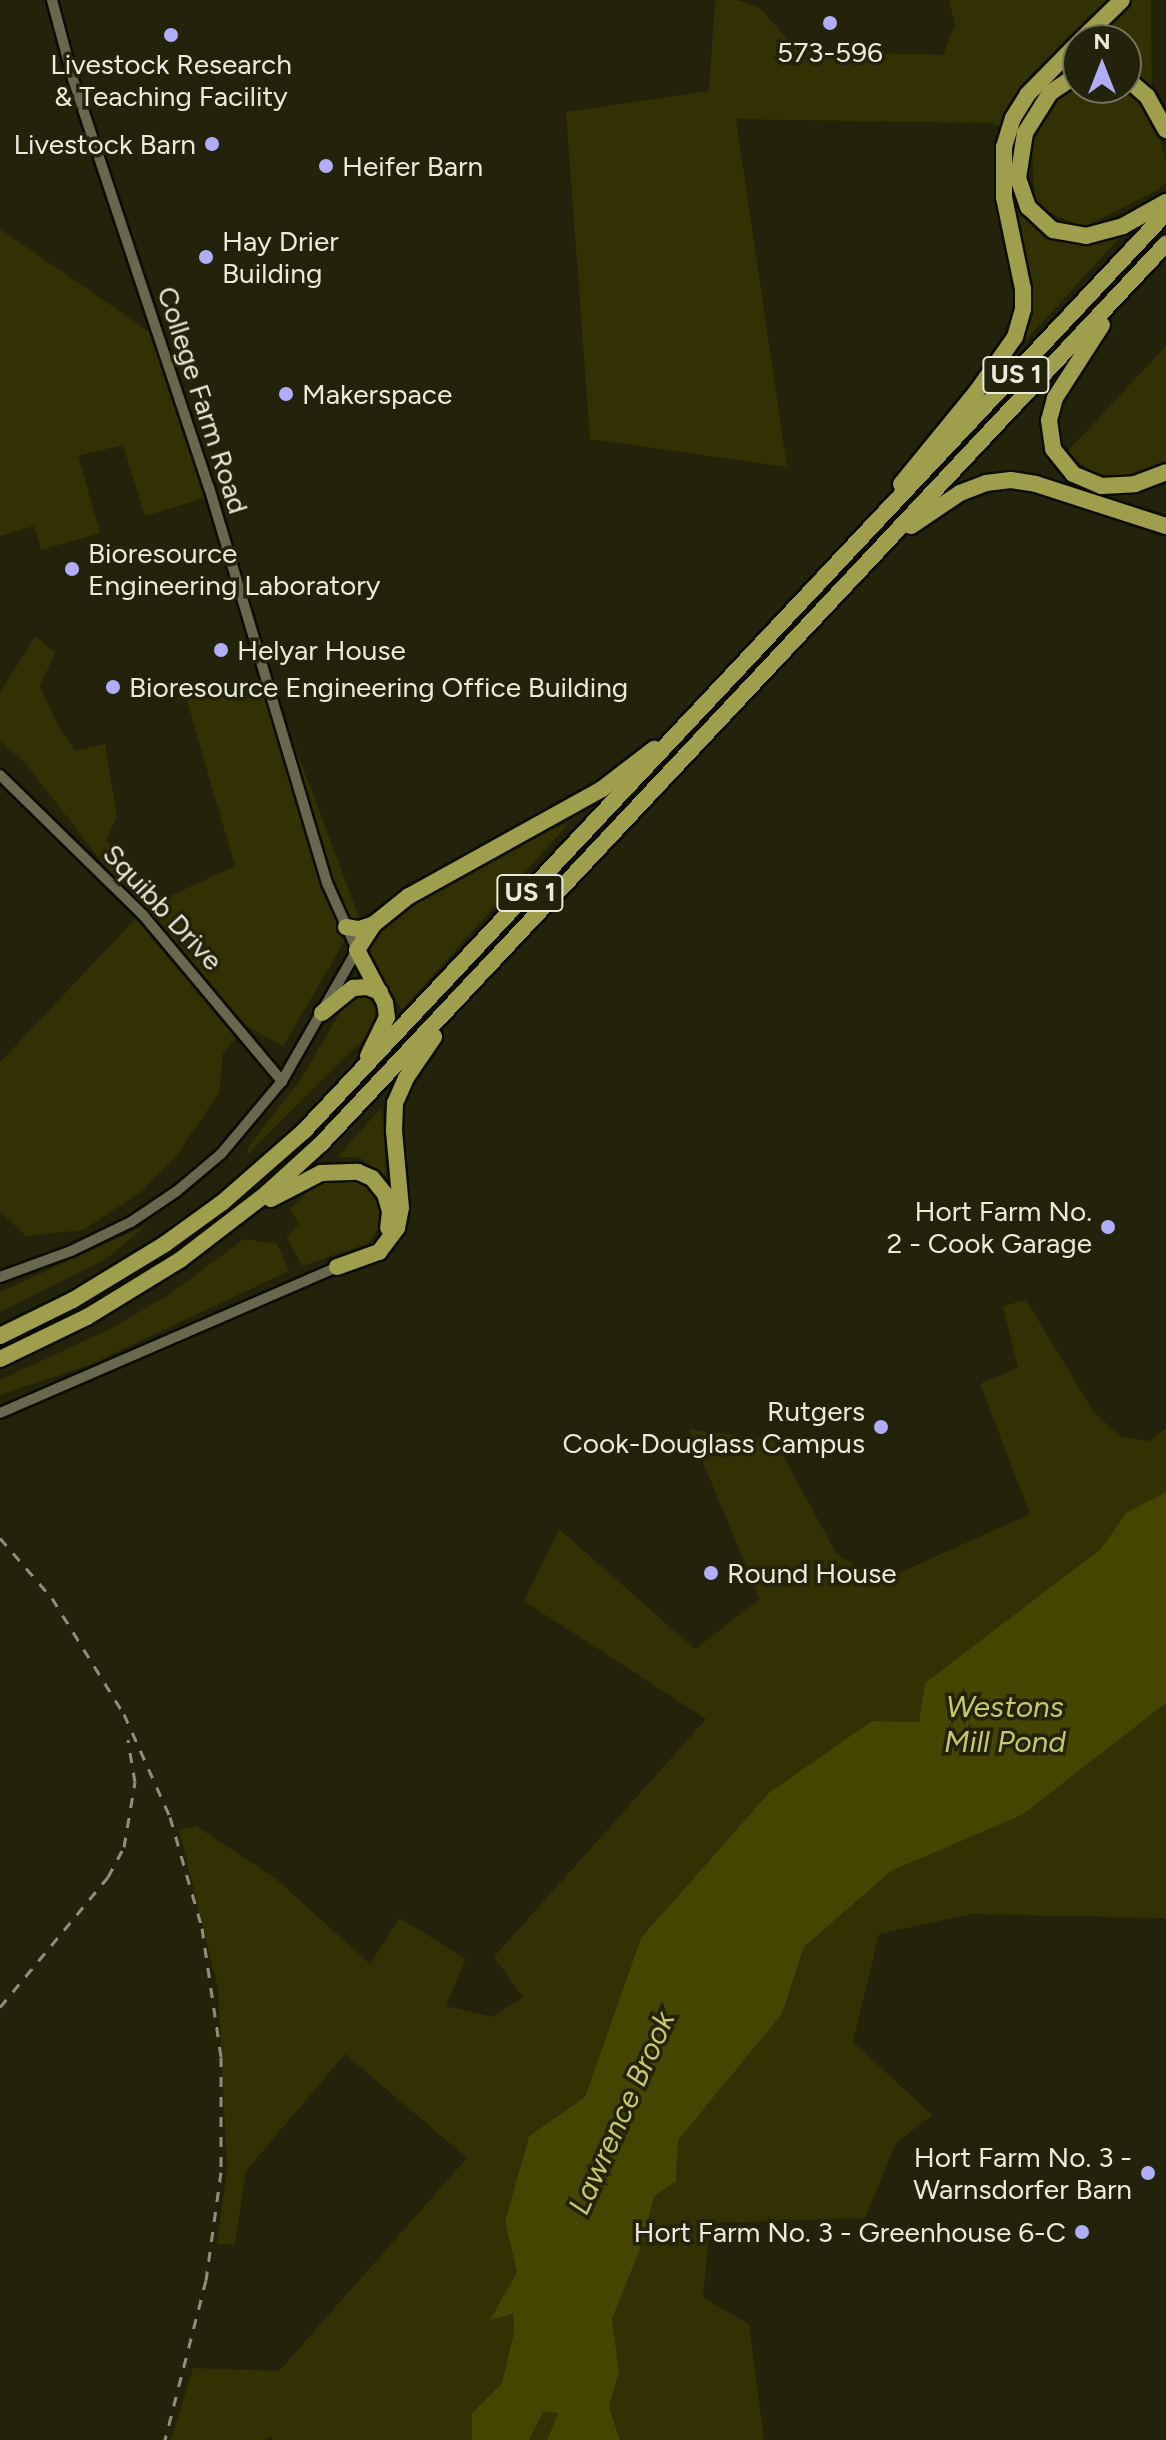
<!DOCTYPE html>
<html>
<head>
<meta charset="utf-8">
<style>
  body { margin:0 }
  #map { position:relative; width:1166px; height:2440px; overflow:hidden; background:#22230a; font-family:Figtree,sans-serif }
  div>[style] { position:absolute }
  .green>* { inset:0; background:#313104 }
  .water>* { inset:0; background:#464500 }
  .roads { filter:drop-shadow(2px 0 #0c0c00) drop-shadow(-2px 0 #0c0c00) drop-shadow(0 2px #0c0c00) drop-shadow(0 -2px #0c0c00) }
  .minor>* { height:10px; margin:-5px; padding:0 5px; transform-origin:5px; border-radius:5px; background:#67684d }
  .trunk>* { height:16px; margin:-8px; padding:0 8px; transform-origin:8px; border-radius:8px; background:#9e9e4c }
  .rail>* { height:3px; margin-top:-1.5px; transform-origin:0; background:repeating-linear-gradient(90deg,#8e8f7c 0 10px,transparent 0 20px) }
  .dots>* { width:22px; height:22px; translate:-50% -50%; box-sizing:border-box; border:4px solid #22230a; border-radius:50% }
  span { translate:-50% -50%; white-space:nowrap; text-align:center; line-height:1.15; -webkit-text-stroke:7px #22230a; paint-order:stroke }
  .shield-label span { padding:2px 6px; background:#22230a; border:2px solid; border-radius:6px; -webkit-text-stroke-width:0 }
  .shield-label { font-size:26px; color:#eaebdc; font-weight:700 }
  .poi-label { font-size:28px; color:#eaebdc }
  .right { translate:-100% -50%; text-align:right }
  .left { translate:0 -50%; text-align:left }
  .street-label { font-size:28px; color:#eaebdc }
  .water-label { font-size:30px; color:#c6c76d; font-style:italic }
  .north { position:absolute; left:1062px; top:24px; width:80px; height:80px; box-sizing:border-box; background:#22230a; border:2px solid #72735e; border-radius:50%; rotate:0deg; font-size:22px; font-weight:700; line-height:32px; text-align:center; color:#eaebdc }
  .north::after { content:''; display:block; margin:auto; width:28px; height:36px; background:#b2adf9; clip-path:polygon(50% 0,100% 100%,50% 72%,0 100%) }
</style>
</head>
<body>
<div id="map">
  <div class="green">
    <div style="clip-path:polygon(evenodd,715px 0,736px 0,759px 7px,798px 51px,943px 55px,955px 25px,949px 0,1151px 0,1152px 104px,1166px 164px,1166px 182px,1160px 189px,1084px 227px,1035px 206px,1032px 149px,1008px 128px,990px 123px,736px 119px,787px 467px,590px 439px,566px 112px,709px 91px,715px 0,1078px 40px,1126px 40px,1126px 88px,1078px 88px,1078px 40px)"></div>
    <div style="clip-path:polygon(1009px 192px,1035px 225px,1059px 239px,1121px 236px,1016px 351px,1029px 307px,1023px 249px)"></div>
    <div style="clip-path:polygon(0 229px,160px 339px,215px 495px,145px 516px,123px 445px,78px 456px,100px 533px,41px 550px,34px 526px,0 536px)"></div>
    <div style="clip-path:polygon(1166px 346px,1166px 462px,1125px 479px,1093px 473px,1067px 452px)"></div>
    <div style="clip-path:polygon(36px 636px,55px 653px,40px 686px,56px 722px,75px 751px,105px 744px,117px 816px,106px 840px,164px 899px,235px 866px,187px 701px,268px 675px,359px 917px,283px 1046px,247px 1026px,223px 1053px,219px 1093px,176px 1156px,141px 1192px,83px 1230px,26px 1236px,0 1212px,0 1062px,141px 913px,27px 765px,0 741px,0 692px)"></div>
    <div style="clip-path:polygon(569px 823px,402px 1010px,366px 952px,378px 927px,413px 902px,523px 839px)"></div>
    <div style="clip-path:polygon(358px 994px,370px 997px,376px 1010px,370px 1033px,246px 1156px,249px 1146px,301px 1079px,345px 1004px)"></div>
    <div style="clip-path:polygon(382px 1107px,386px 1176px,359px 1157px,337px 1157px)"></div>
    <div style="clip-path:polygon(341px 1176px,364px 1183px,381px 1204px,381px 1227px,367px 1244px,302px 1266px,287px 1237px,299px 1224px,290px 1209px,317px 1182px)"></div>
    <div style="clip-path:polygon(147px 1225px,106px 1259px,0 1312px,0 1292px)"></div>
    <div style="clip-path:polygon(244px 1239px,277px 1244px,289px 1271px,89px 1365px,0 1395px,0 1380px,112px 1328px,170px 1294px)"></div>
    <div style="clip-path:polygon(1026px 1300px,1093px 1411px,1121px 1437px,1150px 1441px,1166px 1428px,1166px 1492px,1126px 1513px,1101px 1549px,920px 1722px,872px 1721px,831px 1753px,641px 1938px,585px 2097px,529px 2136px,505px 2221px,517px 2272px,491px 2319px,514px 2314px,514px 2332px,502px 2383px,472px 2413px,472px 2440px,274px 2440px,269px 2436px,264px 2440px,171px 2440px,193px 2368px,279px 2371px,467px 2158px,345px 2054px,246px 2171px,235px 2244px,217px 2244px,227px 2169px,218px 1988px,179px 1830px,196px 1826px,275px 1878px,370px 1964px,400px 1918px,466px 1959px,446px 2006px,492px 2017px,523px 1997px,494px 1957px,706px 1719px,524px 1601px,559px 1529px,695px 1649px,760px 1599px,689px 1429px,775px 1441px,836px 1553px,879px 1582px,1030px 1514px,980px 1384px,1018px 1368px,1003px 1306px)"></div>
    <div style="clip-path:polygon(1166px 1703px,1166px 1918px,971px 1914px,879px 1934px,853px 2042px,932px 2115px,896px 2143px,865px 2218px,710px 2223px,703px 2298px,749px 2324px,764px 2440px,620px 2440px,609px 2407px,619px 2372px,612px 2319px,642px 2244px,654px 2197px,676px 2181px,677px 2140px,782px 2014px,804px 1947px,891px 1871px,1022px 1815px)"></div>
    <div style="clip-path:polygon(543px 2412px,558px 2412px,547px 2440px,529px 2440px)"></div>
  </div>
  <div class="water">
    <div style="clip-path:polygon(1166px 1492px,1166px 1703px,1022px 1815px,891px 1871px,804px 1947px,782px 2014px,678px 2140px,676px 2181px,654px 2197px,642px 2244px,612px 2319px,619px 2372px,609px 2407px,620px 2440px,547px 2440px,558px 2413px,543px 2412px,529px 2440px,472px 2440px,472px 2413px,502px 2383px,514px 2332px,513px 2314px,490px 2320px,517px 2272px,505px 2221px,529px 2136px,585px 2097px,641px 1938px,769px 1793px,872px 1721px,919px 1722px,925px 1683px,1101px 1549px,1126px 1513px)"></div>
  </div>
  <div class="roads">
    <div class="minor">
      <div style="left:0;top:775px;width:200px;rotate:44.4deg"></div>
      <div style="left:143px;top:915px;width:217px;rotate:50.1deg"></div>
      <div style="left:0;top:1277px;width:76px;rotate:-20.1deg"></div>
      <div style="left:71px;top:1251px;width:67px;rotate:-25.8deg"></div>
      <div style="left:131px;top:1222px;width:55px;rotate:-34deg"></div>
      <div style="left:177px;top:1191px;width:57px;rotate:-40.1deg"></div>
      <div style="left:221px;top:1154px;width:95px;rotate:-50.1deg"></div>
      <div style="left:282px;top:1081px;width:151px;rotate:-60.2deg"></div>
      <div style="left:357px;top:950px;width:73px;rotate:-114.1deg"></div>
      <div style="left:327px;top:883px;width:412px;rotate:-106.6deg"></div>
      <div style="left:209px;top:488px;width:431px;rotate:-108.4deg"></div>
      <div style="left:73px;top:79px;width:82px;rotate:-104.9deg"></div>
      <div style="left:0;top:1413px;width:367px;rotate:-23.4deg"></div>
    </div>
    <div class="trunk">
      <div style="left:1081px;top:40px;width:57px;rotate:-44.3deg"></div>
      <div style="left:1078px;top:74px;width:34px;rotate:146deg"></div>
      <div style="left:1050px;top:93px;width:47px;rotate:122deg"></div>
      <div style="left:1025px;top:133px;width:46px;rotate:98.8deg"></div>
      <div style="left:1018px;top:178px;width:31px;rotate:71deg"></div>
      <div style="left:1028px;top:207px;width:34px;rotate:43deg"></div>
      <div style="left:1053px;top:230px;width:34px;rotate:10deg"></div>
      <div style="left:1086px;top:236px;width:38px;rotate:-15deg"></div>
      <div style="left:1123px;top:226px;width:49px;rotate:-29.2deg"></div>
      <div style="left:1126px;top:78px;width:28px;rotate:41deg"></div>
      <div style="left:1147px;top:96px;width:39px;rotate:61deg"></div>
      <div style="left:1102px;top:325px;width:87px;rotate:122.8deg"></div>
      <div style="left:1055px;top:398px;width:23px;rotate:105deg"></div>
      <div style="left:1049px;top:420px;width:29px;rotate:82deg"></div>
      <div style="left:1053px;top:449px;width:32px;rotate:51deg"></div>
      <div style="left:1073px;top:474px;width:30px;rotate:23deg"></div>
      <div style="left:1101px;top:486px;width:34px;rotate:-3deg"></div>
      <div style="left:1135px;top:484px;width:33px;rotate:-21deg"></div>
      <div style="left:901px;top:484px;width:120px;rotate:-50.7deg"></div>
      <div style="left:977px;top:391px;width:66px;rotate:-54.9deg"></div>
      <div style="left:1015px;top:337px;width:29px;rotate:-74deg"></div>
      <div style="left:1023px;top:309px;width:20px;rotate:-90deg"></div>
      <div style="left:1023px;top:289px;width:94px;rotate:-101.7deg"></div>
      <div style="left:1004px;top:197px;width:50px;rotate:-90deg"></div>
      <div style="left:1004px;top:147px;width:30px;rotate:-73deg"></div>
      <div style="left:1013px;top:118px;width:28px;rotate:-58deg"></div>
      <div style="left:1028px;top:94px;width:71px;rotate:-45.6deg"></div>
      <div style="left:911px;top:526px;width:59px;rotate:-34deg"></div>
      <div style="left:960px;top:493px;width:28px;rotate:-21deg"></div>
      <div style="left:986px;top:483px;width:25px;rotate:-7deg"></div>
      <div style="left:1011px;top:480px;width:25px;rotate:9deg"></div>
      <div style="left:1036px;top:484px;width:137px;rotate:17.9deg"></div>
      <div style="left:346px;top:927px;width:13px;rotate:9deg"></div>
      <div style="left:359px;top:929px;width:16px;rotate:-18deg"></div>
      <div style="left:322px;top:1013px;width:40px;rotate:-39deg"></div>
      <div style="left:353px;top:988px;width:14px;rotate:-4deg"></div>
      <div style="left:367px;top:987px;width:14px;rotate:21deg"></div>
      <div style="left:368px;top:1056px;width:43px;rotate:-64deg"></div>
      <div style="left:387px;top:1017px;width:14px;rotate:-98deg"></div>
      <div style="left:385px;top:1003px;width:60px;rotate:-117.8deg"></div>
      <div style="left:357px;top:950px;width:31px;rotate:-57deg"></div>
      <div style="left:374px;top:924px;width:45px;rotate:-38.7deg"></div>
      <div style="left:409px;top:896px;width:221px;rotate:-29deg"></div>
      <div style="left:602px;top:789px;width:66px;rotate:-37.6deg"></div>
      <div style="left:271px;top:1199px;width:56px;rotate:-27.5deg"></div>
      <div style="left:321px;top:1173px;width:37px;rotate:-2deg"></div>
      <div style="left:358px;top:1172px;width:15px;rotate:23deg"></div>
      <div style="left:372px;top:1178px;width:21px;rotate:51deg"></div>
      <div style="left:385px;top:1194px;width:19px;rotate:74deg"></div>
      <div style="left:390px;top:1212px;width:16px;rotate:97deg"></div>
      <div style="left:337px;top:1267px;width:45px;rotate:-19.7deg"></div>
      <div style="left:379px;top:1252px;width:30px;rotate:-53deg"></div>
      <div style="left:397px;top:1228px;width:20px;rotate:-79deg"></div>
      <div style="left:401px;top:1208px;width:77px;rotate:-95.2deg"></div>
      <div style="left:394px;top:1131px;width:28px;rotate:-88deg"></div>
      <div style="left:395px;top:1103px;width:27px;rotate:-66deg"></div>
      <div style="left:406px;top:1078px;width:50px;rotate:-55.7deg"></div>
      <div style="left:0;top:1336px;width:81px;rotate:-26.3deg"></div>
      <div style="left:73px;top:1300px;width:108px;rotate:-31.3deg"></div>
      <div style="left:165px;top:1244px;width:72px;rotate:-35.9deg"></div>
      <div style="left:223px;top:1202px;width:108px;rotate:-41.2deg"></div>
      <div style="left:304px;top:1131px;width:1259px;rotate:-46.8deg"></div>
      <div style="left:0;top:1359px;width:97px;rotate:-25.8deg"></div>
      <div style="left:87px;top:1317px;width:109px;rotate:-31.5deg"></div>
      <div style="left:180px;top:1260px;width:108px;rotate:-37.5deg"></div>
      <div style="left:266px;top:1194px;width:74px;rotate:-42.3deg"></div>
      <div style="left:321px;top:1144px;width:1235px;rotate:-46.81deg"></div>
    </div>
  </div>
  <div class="rail">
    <div style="left:0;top:1538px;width:79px;rotate:49.1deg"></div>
    <div style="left:52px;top:1598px;width:137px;rotate:58.2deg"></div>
    <div style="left:124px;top:1714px;width:113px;rotate:65.9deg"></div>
    <div style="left:170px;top:1817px;width:116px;rotate:73.9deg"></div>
    <div style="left:202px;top:1928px;width:130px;rotate:81.6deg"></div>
    <div style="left:221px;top:2057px;width:115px;rotate:90deg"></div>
    <div style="left:221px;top:2172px;width:109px;rotate:97.9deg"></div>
    <div style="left:206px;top:2280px;width:165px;rotate:104.4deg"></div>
    <div style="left:0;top:2007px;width:169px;rotate:-50.3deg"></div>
    <div style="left:108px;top:1877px;width:34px;rotate:-62deg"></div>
    <div style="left:124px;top:1847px;width:66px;rotate:-80.4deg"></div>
    <div style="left:135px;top:1782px;width:43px;rotate:-99.5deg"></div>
  </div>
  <div class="dots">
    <div style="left:830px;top:23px;background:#b2adf9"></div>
    <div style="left:171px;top:35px;background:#b2adf9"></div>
    <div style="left:212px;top:144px;background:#b2adf9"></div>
    <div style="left:326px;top:166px;background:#b2adf9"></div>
    <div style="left:206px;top:257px;background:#b2adf9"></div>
    <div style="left:286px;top:394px;background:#b2adf9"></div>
    <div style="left:72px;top:569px;background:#b2adf9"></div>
    <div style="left:221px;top:650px;background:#b2adf9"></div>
    <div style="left:113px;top:687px;background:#b2adf9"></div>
    <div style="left:1108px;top:1227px;background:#b2adf9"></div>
    <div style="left:881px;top:1427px;background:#b2adf9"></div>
    <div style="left:711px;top:1573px;background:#b2adf9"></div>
    <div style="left:1148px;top:2173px;background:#b2adf9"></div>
    <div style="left:1082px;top:2232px;background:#b2adf9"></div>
  </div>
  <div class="shield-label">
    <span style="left:1016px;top:375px">US 1</span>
    <span style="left:530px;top:893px">US 1</span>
  </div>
  <div class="poi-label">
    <span style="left:830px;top:52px">573-596</span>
    <span style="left:171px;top:80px">Livestock Research<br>&amp; Teaching Facility</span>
    <span class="right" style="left:196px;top:144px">Livestock Barn</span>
    <span class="left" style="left:342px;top:166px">Heifer Barn</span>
    <span class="left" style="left:222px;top:257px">Hay Drier<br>Building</span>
    <span class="left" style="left:302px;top:394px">Makerspace</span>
    <span class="left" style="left:88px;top:569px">Bioresource<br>Engineering Laboratory</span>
    <span class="left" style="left:237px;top:650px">Helyar House</span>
    <span class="left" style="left:129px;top:687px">Bioresource Engineering Office Building</span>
    <span class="right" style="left:1092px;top:1227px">Hort Farm No.<br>2 - Cook Garage</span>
    <span class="right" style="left:865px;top:1427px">Rutgers<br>Cook-Douglass Campus</span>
    <span class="left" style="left:727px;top:1573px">Round House</span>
    <span class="right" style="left:1132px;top:2173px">Hort Farm No. 3 -<br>Warnsdorfer Barn</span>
    <span class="right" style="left:1066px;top:2232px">Hort Farm No. 3 - Greenhouse 6-C</span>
  </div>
  <div class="street-label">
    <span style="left:203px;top:400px;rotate:72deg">College Farm Road</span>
    <span style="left:163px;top:907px;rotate:47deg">Squibb Drive</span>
  </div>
  <div class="water-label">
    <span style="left:1005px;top:1724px">Westons<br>Mill Pond</span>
    <span style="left:622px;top:2113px;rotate:-66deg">Lawrence Brook</span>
  </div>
  <div class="north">N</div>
</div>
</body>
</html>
